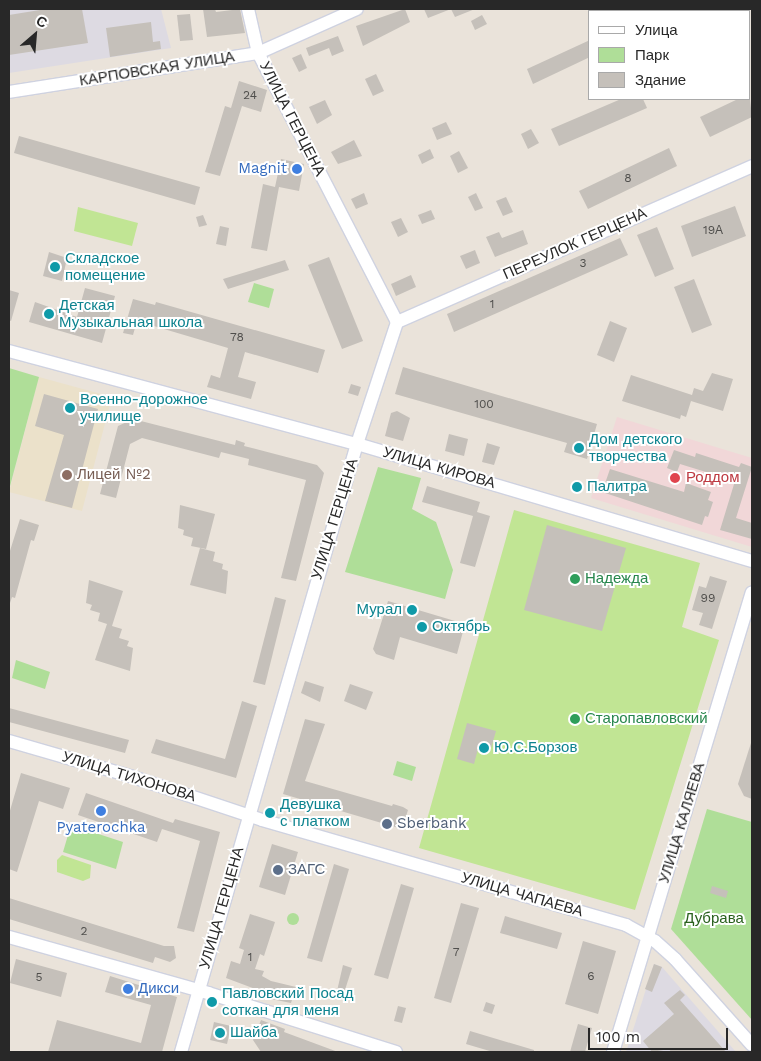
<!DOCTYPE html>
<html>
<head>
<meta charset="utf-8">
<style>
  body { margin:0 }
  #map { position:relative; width:761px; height:1061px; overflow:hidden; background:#eae3da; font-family:"Work Sans",sans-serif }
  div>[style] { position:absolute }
  .industrial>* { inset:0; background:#dddae2 }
  .education>* { inset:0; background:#ebe1ca }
  .medical>* { inset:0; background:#f1d7d8 }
  .green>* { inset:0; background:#afde98 }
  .round { border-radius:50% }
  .pitch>* { inset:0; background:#c1e594 }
  .building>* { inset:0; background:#c5c0ba }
  .roads { filter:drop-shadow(1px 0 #cfd2e0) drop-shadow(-1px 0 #cfd2e0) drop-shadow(0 1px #cfd2e0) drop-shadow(0 -1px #cfd2e0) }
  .minor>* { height:12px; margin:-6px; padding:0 6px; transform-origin:6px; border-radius:6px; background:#fff }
  .dots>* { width:14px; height:14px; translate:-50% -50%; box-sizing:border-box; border:2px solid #fff; border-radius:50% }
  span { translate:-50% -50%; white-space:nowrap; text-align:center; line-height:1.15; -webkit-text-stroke:4px #fff; paint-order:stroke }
  .number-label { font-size:12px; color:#4f4e4c }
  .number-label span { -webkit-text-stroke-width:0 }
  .street-label { font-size:15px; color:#282828 }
  .shop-label { font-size:15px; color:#366cbe }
  .right { translate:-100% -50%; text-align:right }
  .left { translate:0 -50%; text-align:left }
  .culture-label { font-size:15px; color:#0d838f }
  .education-label { font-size:15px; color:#785e54 }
  .health-label { font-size:15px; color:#be3a42 }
  .leisure-label { font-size:15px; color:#27864d }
  .service-label { font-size:15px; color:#4e5e75 }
  .park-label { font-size:15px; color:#29601d }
  .frame { position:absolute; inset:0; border:10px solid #282828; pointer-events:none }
  .legend { position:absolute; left:588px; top:10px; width:162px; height:90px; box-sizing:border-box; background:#fff; border:1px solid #a9a9a9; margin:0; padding:6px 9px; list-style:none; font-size:15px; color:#282828 }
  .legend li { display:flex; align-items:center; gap:10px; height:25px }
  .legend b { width:25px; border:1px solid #a9a9a9 }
  .north { position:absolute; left:10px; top:10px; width:50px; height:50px; -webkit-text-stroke:4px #fff; paint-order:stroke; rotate:27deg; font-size:14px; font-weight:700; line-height:20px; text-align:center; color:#282828 }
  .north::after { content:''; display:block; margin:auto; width:18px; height:22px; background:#282828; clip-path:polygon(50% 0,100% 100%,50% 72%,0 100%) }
  .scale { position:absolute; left:588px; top:1028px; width:140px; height:22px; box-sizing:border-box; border:2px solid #282828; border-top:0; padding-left:6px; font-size:15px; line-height:18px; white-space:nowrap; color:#282828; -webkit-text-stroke:4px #fff; paint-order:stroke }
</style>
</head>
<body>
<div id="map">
  <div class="industrial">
    <div style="clip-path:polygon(9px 9px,161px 9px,171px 48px,9px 73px)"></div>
    <div style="clip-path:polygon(654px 964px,662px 967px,736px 1052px,626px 1052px)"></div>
  </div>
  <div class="education">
    <div style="clip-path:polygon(39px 377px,112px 397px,82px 511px,9px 492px)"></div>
  </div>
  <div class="medical">
    <div style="clip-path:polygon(617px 417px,752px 458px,752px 547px,591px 498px)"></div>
  </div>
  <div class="green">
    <div style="clip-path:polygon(254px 283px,274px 289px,269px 308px,248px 302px)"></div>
    <div style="clip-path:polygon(9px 368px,39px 377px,9px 490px)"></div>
    <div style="clip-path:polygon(378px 467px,421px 478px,412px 509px,436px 522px,453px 570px,445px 599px,345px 572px)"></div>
    <div style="clip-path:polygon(16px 660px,50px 672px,45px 689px,12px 678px)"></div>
    <div style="clip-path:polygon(397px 761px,416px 767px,412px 781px,393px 775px)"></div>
    <div style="clip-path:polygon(707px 809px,752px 822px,752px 1020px,671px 929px)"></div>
    <div style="clip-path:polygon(71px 825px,123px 842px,116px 869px,63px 852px)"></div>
    <div class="round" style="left:287px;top:913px;width:12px;height:12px"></div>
  </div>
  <div class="pitch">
    <div style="clip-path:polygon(78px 207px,138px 223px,132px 246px,74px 231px)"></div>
    <div style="clip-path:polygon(514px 510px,700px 563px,682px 627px,719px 640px,635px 910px,419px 848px)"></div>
    <div style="clip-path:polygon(62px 855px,91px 865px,90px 878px,83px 881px,57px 872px,57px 860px)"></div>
  </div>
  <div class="building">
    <div style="clip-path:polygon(46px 9px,82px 9px,88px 43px,9px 55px,9px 15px)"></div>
    <div style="clip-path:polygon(203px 9px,215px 9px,216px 12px,240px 9px,245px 33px,207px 37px)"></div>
    <div style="clip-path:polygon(405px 9px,410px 22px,363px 46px,356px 26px)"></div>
    <div style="clip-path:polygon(424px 9px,451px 9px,428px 18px)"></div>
    <div style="clip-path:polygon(451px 9px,475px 9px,455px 17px)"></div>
    <div style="clip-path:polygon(190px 14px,193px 40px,180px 41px,177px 15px)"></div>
    <div style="clip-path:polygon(482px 15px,487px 24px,475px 30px,471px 21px)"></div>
    <div style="clip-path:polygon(151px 22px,153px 42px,160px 41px,161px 49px,110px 57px,106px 28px)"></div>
    <div style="clip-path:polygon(338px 36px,344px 51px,332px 56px,329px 48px,309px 56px,306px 48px)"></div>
    <div style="clip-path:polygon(590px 40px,590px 57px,533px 84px,527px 69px)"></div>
    <div style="clip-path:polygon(301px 54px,307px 68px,299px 72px,292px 58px)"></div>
    <div style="clip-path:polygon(376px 74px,384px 91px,373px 96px,365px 79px)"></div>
    <div style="clip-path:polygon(239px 81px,267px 90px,261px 112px,242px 106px,220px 176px,205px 172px,225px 106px,231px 108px)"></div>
    <div style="clip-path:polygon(621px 99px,643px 99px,647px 108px,559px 146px,551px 129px)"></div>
    <div style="clip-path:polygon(738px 99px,750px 99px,752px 117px,710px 137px,700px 117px)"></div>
    <div style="clip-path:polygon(325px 100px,332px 115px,317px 124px,309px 107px)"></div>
    <div style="clip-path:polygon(446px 122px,452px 134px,437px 140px,432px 128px)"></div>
    <div style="clip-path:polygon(531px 129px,539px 143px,528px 149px,521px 134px)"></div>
    <div style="clip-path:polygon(19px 136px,200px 187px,195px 205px,14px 153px)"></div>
    <div style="clip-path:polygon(354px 140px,362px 156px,338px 164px,331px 152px)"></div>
    <div style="clip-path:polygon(669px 148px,677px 166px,588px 209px,579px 191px)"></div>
    <div style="clip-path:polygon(430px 149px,434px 158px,422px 164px,418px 155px)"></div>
    <div style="clip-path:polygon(459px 151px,468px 168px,458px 173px,450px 156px)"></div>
    <div style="clip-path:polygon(281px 159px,304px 164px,299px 191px,279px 187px,267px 251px,251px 248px,263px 184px,275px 187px)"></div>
    <div style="clip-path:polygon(364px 193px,368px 204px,356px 209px,351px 199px)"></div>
    <div style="clip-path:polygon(476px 193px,483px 208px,475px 211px,468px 197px)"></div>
    <div style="clip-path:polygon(506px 197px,513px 212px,503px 216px,496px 201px)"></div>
    <div style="clip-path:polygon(735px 206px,746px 236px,692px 257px,681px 226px)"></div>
    <div style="clip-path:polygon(431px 210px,435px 219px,422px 224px,418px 215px)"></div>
    <div style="clip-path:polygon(203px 215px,207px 225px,199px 227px,196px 217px)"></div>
    <div style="clip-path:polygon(401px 218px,408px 232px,398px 237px,391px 222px)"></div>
    <div style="clip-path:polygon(220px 226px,229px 228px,226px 246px,216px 244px)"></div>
    <div style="clip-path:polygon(657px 227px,674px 269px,655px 277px,637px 235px)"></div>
    <div style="clip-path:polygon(523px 230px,528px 244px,495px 257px,486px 237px,499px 232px,502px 238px)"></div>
    <div style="clip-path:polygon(620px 238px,628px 255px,454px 332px,447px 314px)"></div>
    <div style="clip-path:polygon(475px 250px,480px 263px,466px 269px,460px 256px)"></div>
    <div style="clip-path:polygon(49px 252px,67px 258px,62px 281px,43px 276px)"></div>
    <div style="clip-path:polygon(329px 257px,363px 341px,342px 349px,308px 265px)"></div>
    <div style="clip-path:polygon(285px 260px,289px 270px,228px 289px,223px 279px)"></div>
    <div style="clip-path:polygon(411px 275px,416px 287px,396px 296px,391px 284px)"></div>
    <div style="clip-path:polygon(694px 279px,712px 325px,692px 333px,674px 287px)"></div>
    <div style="clip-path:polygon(85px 288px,115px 296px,102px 343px,29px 322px,35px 302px,77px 317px)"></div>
    <div style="clip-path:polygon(9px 290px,19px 293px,11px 321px,9px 320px)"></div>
    <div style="clip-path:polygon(133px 299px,155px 305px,156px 302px,325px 350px,318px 373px,245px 352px,238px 377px,256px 382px,251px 399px,207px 387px,211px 375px,220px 378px,228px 348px,137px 321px,133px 335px,123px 333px)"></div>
    <div style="clip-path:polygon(610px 321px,627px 328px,614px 362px,597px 355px)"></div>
    <div style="clip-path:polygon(403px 367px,597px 424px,587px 459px,564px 452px,567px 443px,395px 394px)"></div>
    <div style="clip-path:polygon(712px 373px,733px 379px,723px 411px,691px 401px,686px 417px,681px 415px,680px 419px,622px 401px,631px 375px,692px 395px,694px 388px,703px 391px)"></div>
    <div style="clip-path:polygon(351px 384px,361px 387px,358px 396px,348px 393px)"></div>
    <div style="clip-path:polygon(44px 394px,98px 409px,72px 508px,45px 501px,64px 435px,35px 426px)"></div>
    <div style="clip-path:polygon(397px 411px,410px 418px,403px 441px,385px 436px,391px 413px)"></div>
    <div style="clip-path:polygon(133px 419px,235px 445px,236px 440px,245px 443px,244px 446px,317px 465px,324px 473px,296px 581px,281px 578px,306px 480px,248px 465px,249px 459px,221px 452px,219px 458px,142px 438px,130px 444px,116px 498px,100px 494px,118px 426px)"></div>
    <div style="clip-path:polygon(449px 434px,468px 439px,464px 456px,445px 451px)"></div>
    <div style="clip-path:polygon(487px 443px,500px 447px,494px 465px,482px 462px)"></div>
    <div style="clip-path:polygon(674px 450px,695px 457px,696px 453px,739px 467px,741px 463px,752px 467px,736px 518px,752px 523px,752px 539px,720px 530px,735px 481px,680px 464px,677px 472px,667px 468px)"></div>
    <div style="clip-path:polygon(610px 469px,684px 492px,686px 483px,711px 492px,708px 500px,713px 502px,708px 517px,705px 516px,702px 525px,602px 492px)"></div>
    <div style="clip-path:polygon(427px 486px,480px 502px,477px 512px,490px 516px,475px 567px,460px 563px,473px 516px,422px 502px)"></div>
    <div style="clip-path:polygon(180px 505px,215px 514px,206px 549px,191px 546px,193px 538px,183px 535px,184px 530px,178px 528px)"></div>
    <div style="clip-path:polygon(20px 519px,39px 525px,34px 541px,31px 540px,15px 598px,12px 597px,10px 603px,9px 554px)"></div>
    <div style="clip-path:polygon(547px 525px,626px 548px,602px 631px,524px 610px)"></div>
    <div style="clip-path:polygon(200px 548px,215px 552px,213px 561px,223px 564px,222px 569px,228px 571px,226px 594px,190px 585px)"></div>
    <div style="clip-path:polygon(710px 576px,727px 581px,712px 629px,699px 625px,703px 613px,692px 610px,699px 586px,706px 588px)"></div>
    <div style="clip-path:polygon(89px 580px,123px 591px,112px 626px,122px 629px,119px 638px,129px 641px,127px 646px,133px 648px,130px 671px,95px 660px,107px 624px,98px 621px,100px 613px,90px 610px,92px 605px,86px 603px)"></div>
    <div style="clip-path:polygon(275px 597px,286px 600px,265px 685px,253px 682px)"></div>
    <div style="clip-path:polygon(388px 601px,465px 624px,457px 654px,400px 637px,394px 660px,376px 654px,373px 649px)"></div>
    <div style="clip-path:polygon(305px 681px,324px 687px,320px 702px,301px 693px)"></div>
    <div style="clip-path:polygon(350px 684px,373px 692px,366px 710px,344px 701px)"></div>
    <div style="clip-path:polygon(242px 701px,257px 706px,236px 778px,151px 753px,156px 739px,225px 759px)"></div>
    <div style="clip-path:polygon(9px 708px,129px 740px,125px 753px,9px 722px)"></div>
    <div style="clip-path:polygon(305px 719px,325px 724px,305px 781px,392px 806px,393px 804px,403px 807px,408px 810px,402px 829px,283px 794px)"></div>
    <div style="clip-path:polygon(467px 723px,496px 731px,490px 752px,478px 749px,474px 764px,457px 759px)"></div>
    <div style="clip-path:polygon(751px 743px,752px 743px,752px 799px,744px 796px,738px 784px)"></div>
    <div style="clip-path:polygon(21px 773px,70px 788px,63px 809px,39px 801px,17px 872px,9px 869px,9px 814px)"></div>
    <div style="clip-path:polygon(86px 793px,173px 823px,175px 819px,220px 832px,194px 932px,177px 928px,200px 841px,162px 829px,157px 842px,78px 815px)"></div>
    <div style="clip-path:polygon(272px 844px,298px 852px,285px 895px,259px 887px)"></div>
    <div style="clip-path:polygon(334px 864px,349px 869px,322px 962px,307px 958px)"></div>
    <div style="clip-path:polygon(401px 884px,414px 888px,388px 979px,374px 975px)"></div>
    <div style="clip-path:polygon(712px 886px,728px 891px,726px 898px,710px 893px)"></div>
    <div style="clip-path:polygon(9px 898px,164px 946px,174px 946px,176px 958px,170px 962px,155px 957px,153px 963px,9px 919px)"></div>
    <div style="clip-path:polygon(461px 903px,479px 908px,451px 1003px,434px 998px)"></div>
    <div style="clip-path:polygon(250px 914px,275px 922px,264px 956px,260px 954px,255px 969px,264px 971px,262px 976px,271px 981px,296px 987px,291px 1003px,266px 998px,258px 990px,226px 978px,231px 961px,240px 964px,244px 950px,239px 948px)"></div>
    <div style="clip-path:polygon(505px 916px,562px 933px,557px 949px,500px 933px)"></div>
    <div style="clip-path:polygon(583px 941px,616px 951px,598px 1014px,565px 1004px)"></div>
    <div style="clip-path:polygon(16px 959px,67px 973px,61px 997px,10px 983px)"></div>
    <div style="clip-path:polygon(654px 964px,662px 967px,652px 992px,645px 989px)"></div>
    <div style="clip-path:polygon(343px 965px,352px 968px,344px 993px,337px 991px)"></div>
    <div style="clip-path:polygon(110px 976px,177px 997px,162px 1052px,48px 1052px,57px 1020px,141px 1043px,151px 1005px,105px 992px)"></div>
    <div style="clip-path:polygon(680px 990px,685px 995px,680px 1000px,726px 1052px,671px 1052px,669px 1049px,652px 1052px,643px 1041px,674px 1014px,664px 1003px)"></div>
    <div style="clip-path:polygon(486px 1002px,495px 1005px,492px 1014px,483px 1011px)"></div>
    <div style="clip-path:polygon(398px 1006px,406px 1008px,402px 1023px,394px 1021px)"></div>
    <div style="clip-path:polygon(261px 1020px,285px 1029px,284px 1032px,338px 1052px,261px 1052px,253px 1040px)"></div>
    <div style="clip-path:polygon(214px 1022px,231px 1026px,227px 1044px,210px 1040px)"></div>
    <div style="clip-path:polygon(578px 1024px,592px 1028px,585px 1052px,570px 1052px)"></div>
    <div style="clip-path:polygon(470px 1031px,534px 1050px,534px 1052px,493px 1052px,466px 1044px)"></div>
  </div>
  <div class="roads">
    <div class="minor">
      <div style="left:9px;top:92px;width:252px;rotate:-8.9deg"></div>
      <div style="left:258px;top:53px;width:108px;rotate:-24deg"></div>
      <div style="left:397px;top:322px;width:388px;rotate:-23.7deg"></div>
      <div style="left:9px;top:351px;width:360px;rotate:15deg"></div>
      <div style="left:357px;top:444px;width:412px;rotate:16.5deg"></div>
      <div style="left:9px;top:741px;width:126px;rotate:16.1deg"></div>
      <div style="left:130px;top:776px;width:139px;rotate:18.4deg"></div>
      <div style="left:262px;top:820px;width:379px;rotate:16.1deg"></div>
      <div style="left:626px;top:925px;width:33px;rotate:29deg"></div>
      <div style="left:655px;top:941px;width:27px;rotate:42deg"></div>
      <div style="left:675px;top:959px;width:115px;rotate:48.2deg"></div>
      <div style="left:9px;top:937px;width:207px;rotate:15.7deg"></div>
      <div style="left:208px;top:993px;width:197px;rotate:17.4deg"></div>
      <div style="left:181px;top:1052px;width:633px;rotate:-73.86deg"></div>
      <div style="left:357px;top:444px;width:128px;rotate:-71.8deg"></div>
      <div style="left:397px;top:322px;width:303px;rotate:-117.3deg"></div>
      <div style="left:258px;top:53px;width:45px;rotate:-102.8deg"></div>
      <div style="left:613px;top:1052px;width:480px;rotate:-73.2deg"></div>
    </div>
  </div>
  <div class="dots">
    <div style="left:297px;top:169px;background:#3f7fe0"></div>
    <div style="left:55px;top:267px;background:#0f9aa8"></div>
    <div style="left:49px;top:314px;background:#0f9aa8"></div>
    <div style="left:70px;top:408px;background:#0f9aa8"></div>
    <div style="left:579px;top:448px;background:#0f9aa8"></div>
    <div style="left:67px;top:475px;background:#8d6e63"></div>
    <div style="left:675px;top:478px;background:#e0444e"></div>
    <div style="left:577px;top:487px;background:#0f9aa8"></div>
    <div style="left:575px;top:579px;background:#2e9e5b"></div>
    <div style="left:412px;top:610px;background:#0f9aa8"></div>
    <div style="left:422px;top:627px;background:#0f9aa8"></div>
    <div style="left:575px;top:719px;background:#2e9e5b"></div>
    <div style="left:484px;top:748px;background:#0f9aa8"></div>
    <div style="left:101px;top:811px;background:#3f7fe0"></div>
    <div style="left:270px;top:813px;background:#0f9aa8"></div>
    <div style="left:387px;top:824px;background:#5c6f8a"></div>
    <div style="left:278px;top:870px;background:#5c6f8a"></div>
    <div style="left:128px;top:989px;background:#3f7fe0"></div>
    <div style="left:212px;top:1002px;background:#0f9aa8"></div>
    <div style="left:220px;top:1033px;background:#0f9aa8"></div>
  </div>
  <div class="number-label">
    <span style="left:250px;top:96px">24</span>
    <span style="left:628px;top:179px">8</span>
    <span style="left:713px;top:231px">19А</span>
    <span style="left:583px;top:264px">3</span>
    <span style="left:492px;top:305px">1</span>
    <span style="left:237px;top:338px">78</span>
    <span style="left:484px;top:405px">100</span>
    <span style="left:708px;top:599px">99</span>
    <span style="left:84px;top:932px">2</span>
    <span style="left:456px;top:953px">7</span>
    <span style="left:250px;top:958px">1</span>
    <span style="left:591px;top:977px">6</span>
    <span style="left:39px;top:978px">5</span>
  </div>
  <div class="street-label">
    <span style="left:157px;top:69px;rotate:-9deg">КАРПОВСКАЯ УЛИЦА</span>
    <span style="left:292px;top:119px;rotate:63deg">УЛИЦА ГЕРЦЕНА</span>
    <span style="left:575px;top:244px;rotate:-24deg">ПЕРЕУЛОК ГЕРЦЕНА</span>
    <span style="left:439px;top:468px;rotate:16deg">УЛИЦА КИРОВА</span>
    <span style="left:335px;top:519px;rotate:-73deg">УЛИЦА ГЕРЦЕНА</span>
    <span style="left:129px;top:777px;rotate:17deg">УЛИЦА ТИХОНОВА</span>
    <span style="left:682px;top:823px;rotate:-73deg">УЛИЦА КАЛЯЕВА</span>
    <span style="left:522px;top:895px;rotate:16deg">УЛИЦА ЧАПАЕВА</span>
    <span style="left:222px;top:908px;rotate:-74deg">УЛИЦА ГЕРЦЕНА</span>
  </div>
  <div class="shop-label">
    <span class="right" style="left:287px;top:169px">Magnit</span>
    <span style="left:101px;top:828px">Pyaterochka</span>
    <span class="left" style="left:138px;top:989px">Дикси</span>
  </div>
  <div class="culture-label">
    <span class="left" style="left:65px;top:267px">Складское<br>помещение</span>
    <span class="left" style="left:59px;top:314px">Детская<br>Музыкальная школа</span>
    <span class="left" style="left:80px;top:408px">Военно-дорожное<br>училище</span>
    <span class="left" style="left:589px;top:448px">Дом детского<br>творчества</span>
    <span class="left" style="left:587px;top:487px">Палитра</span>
    <span class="right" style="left:402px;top:610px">Мурал</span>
    <span class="left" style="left:432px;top:627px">Октябрь</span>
    <span class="left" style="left:494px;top:748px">Ю.С.Борзов</span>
    <span class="left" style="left:280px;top:813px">Девушка<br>с платком</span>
    <span class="left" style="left:222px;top:1002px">Павловский Посад<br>соткан для меня</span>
    <span class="left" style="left:230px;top:1033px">Шайба</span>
  </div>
  <div class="education-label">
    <span class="left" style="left:77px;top:475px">Лицей №2</span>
  </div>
  <div class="health-label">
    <span class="left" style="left:686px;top:478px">Роддом</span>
  </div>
  <div class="leisure-label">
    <span class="left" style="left:585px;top:579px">Надежда</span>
    <span class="left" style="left:585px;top:719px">Старопавловский</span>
  </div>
  <div class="service-label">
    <span class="left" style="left:397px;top:824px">Sberbank</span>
    <span class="left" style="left:288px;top:870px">ЗАГС</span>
  </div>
  <div class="park-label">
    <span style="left:714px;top:919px">Дубрава</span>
  </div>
  <div class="frame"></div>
  <ul class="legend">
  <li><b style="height:6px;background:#fff"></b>Улица</li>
  <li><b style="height:14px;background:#afde98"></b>Парк</li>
  <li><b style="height:14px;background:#c5c0ba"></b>Здание</li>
  </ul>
  <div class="north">С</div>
  <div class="scale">100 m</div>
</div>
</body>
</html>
